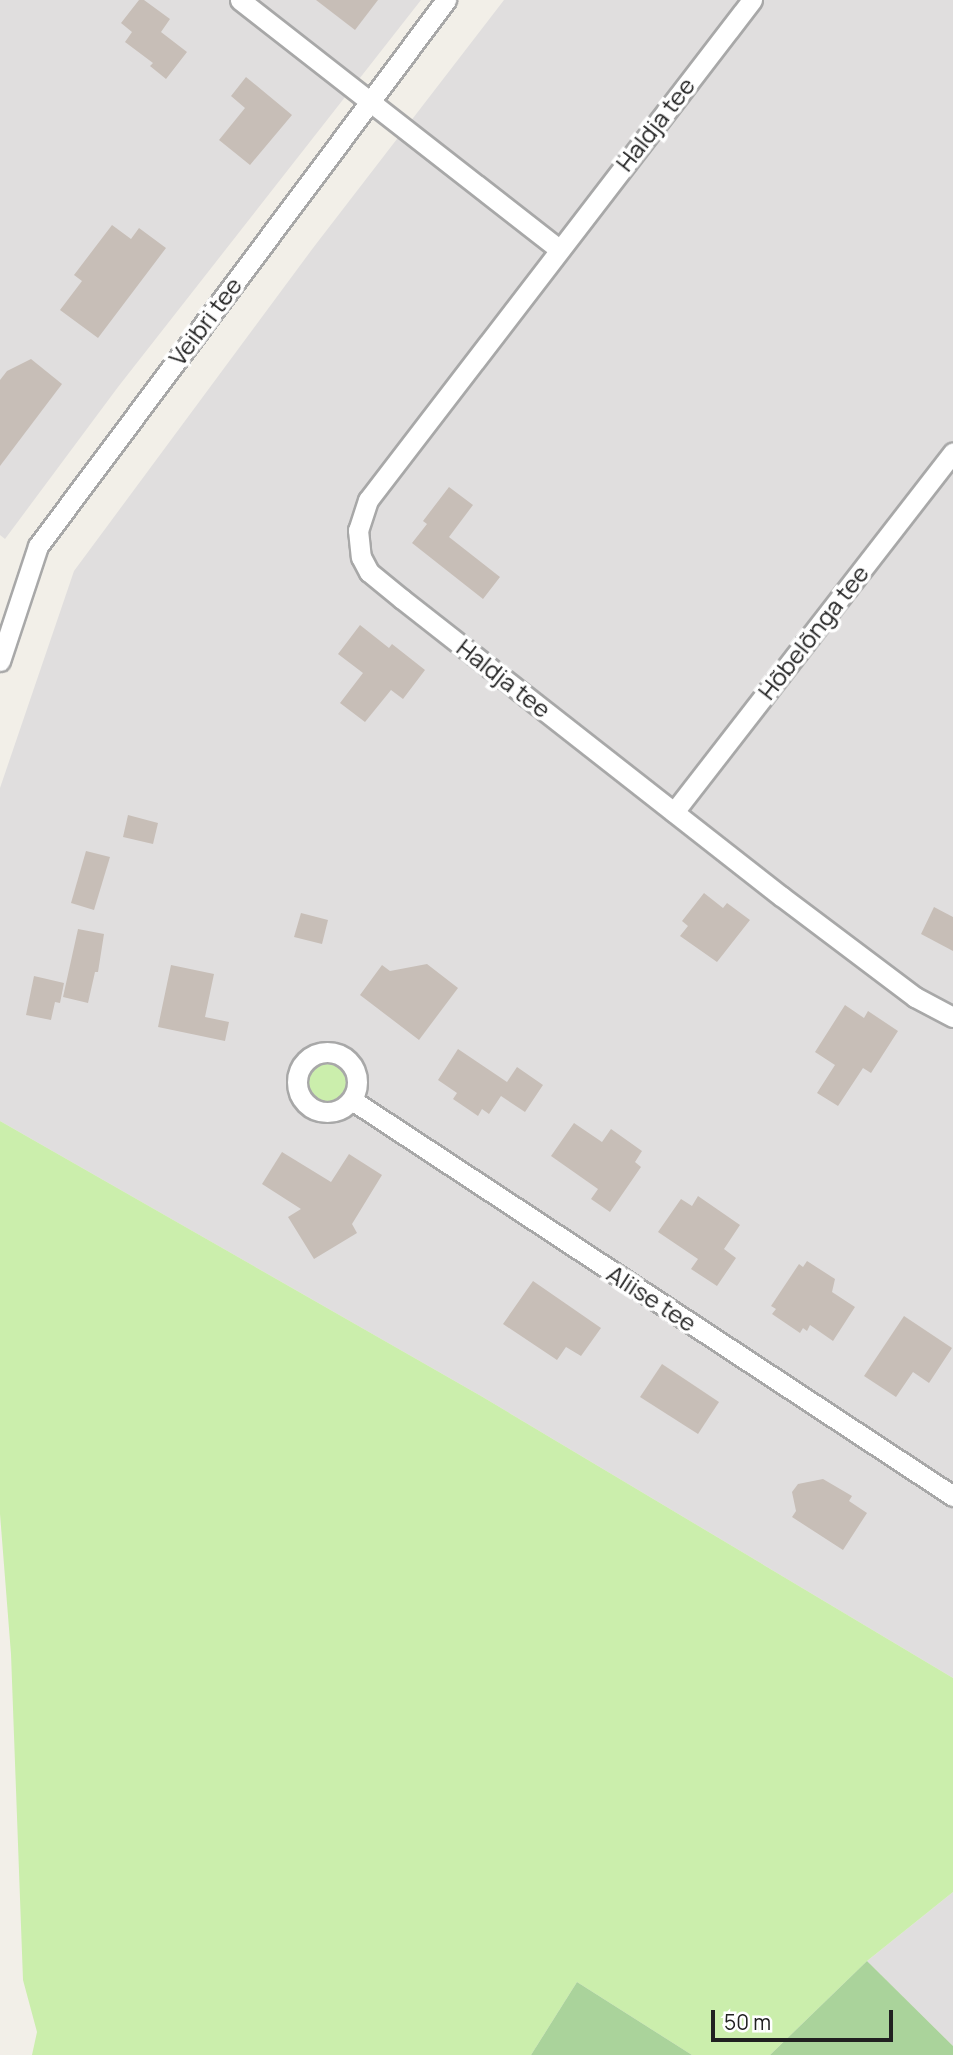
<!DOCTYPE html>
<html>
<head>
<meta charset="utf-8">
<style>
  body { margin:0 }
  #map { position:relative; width:953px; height:2055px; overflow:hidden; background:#f2efe8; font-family:Manrope,sans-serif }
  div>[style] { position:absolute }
  .residential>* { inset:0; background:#e0dede }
  .grass>* { inset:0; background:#cbeeac }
  .round { border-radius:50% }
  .forest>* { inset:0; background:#aad39b }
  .building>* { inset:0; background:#c7beb7 }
  .roads { filter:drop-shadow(2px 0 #a8a8a8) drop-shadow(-2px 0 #a8a8a8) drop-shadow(0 2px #a8a8a8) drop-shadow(0 -2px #a8a8a8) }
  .minor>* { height:19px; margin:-9.5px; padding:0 9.5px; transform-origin:9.5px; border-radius:9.5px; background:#fff }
  .minor>.ring { margin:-9.5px; padding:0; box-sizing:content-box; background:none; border:19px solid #fff; border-radius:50% }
  span { translate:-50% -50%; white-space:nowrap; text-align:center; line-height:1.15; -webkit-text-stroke:7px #fff; paint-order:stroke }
  .street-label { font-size:24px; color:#212121 }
  .scale { position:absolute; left:711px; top:2010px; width:182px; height:32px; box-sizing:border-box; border:4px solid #212121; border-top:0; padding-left:9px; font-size:21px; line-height:24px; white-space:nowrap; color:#212121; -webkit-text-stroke:5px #fff; paint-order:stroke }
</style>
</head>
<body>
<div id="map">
  <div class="residential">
    <div style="clip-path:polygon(0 0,421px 0,118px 387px,5px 539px,0 535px)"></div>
    <div style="clip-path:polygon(504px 0,953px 0,953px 1678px,481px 1396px,0 1121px,0 788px,74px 571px,313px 248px)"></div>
    <div style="clip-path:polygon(953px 1892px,953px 2046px,867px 1961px)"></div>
  </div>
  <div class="grass">
    <div class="round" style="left:303px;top:1057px;width:48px;height:48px"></div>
    <div style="clip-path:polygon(0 1121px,481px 1396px,953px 1678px,953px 1892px,867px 1961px,770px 2055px,692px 2055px,577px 1982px,531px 2055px,32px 2055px,37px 2032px,23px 1980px,11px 1654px,0 1514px)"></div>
  </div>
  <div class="forest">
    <div style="clip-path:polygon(867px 1961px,953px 2046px,953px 2055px,770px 2055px)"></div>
    <div style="clip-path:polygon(577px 1982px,692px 2055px,531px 2055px)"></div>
  </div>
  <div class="building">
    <div style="clip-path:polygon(139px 0,144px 0,170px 19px,161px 32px,187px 52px,166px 79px,150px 66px,153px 63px,125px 42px,132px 32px,121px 23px)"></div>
    <div style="clip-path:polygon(316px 0,378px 0,355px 30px)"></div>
    <div style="clip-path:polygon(246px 77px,292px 115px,250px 165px,219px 140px,245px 108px,231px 96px)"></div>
    <div style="clip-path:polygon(112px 225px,131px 239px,139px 228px,166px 248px,98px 338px,60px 310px,82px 281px,74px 275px)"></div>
    <div style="clip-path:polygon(31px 359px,62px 384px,0 466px,0 380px,7px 371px)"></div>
    <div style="clip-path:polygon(449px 487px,473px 505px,449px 537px,500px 577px,483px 599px,412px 543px,427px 524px,423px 521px)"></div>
    <div style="clip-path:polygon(360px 625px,389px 648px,392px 644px,425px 670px,403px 699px,391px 690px,365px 722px,340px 703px,363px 673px,338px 654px)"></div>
    <div style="clip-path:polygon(128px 815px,158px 823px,153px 844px,123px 837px)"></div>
    <div style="clip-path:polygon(86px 851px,110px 857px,94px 910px,71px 903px)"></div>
    <div style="clip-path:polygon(704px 893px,723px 908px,727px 903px,750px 920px,717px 962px,680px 936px,688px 926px,682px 921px)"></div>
    <div style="clip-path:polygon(934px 907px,953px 917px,953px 951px,921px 934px)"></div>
    <div style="clip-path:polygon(301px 913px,328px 920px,322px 944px,294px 937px)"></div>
    <div style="clip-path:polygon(78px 929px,104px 934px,98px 972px,95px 972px,88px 1003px,63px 997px)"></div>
    <div style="clip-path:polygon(427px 964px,458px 988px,419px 1040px,360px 995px,382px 965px,390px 971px)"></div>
    <div style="clip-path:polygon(171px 965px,214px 974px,205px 1017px,229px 1022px,225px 1041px,158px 1027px)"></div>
    <div style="clip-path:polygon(34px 976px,64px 983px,60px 1003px,55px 1002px,51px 1020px,26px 1015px)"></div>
    <div style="clip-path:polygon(845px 1005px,864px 1018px,868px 1011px,898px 1031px,871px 1073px,863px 1068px,838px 1106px,817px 1093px,835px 1065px,815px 1052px)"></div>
    <div style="clip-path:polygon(458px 1049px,507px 1082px,517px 1067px,543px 1085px,525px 1112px,501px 1096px,489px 1114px,482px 1109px,478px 1116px,453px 1099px,457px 1093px,438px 1080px)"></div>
    <div style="clip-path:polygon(574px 1123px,602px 1142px,611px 1129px,642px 1151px,635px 1162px,641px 1167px,610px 1212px,591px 1199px,598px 1189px,551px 1156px)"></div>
    <div style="clip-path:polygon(282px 1152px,331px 1182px,349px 1154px,382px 1175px,352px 1224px,357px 1233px,314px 1259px,288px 1217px,301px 1209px,262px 1184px)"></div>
    <div style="clip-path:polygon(698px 1196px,740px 1225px,724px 1249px,736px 1258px,717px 1286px,691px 1269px,698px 1259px,658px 1232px,681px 1199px,692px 1206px)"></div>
    <div style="clip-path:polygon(807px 1261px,835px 1279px,832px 1292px,855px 1307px,833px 1341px,810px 1325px,807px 1331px,803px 1328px,800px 1333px,772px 1314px,776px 1309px,771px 1306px,799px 1264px,803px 1267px)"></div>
    <div style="clip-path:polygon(533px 1281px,601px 1328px,581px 1356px,566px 1347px,557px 1360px,503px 1324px)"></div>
    <div style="clip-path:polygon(904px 1316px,952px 1348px,929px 1383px,913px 1372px,896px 1397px,864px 1376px)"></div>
    <div style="clip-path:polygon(662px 1364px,719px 1402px,698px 1434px,640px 1397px)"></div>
    <div style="clip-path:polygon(823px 1479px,852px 1496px,849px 1501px,867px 1513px,843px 1550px,792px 1517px,796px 1511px,792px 1492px,798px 1484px)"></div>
  </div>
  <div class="roads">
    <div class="minor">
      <div style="left:240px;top:0;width:405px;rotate:38deg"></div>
      <div style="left:752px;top:0;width:630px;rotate:127.52deg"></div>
      <div style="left:368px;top:500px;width:32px;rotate:108deg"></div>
      <div style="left:358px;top:530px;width:27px;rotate:84deg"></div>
      <div style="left:361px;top:557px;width:17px;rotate:62deg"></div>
      <div style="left:369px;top:572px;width:43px;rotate:39.3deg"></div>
      <div style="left:402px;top:599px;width:482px;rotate:38.1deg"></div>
      <div style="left:781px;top:896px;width:168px;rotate:37deg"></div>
      <div style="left:915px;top:997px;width:43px;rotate:27.8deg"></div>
      <div style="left:0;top:661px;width:121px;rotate:-71.7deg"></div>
      <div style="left:38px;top:546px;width:682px;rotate:-53.23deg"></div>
      <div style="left:674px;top:812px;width:455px;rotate:-52.2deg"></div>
      <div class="ring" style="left:297px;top:1052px;width:41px;height:41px"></div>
      <div style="left:352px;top:1100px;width:720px;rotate:33.38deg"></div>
    </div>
  </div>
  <div class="street-label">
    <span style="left:655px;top:124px;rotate:-52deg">Haldja tee</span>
    <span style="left:205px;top:321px;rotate:-53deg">Veibri tee</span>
    <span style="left:813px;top:632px;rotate:-52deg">Hõbelõnga tee</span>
    <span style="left:504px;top:678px;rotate:38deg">Haldja tee</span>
    <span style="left:652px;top:1298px;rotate:33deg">Aliise tee</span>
  </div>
  <div class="scale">50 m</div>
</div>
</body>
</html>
